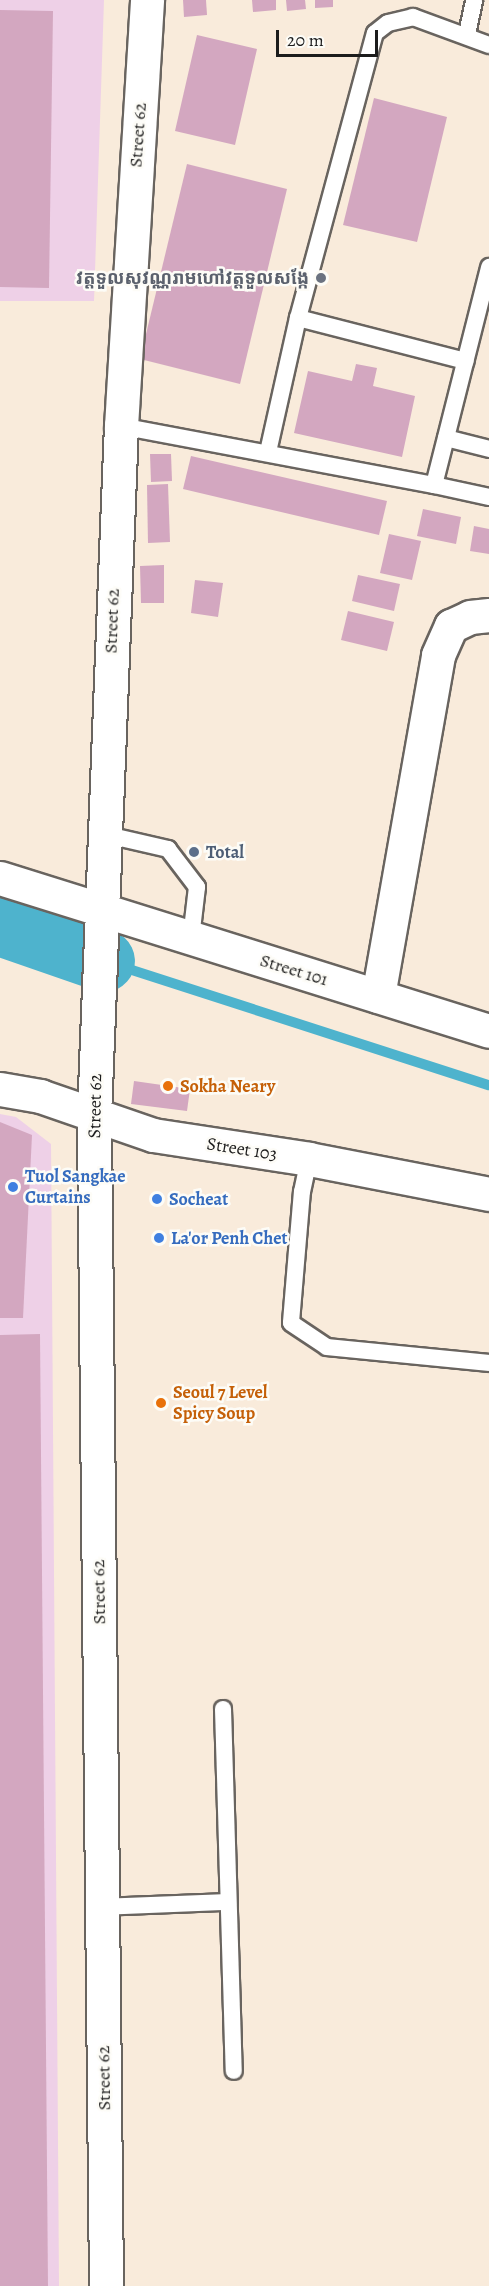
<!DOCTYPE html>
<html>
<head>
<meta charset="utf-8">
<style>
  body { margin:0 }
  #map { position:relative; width:489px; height:2286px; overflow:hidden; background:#f9ebdb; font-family:Alegreya,"Noto Sans Khmer",serif }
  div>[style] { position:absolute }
  .built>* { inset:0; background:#eed0e7 }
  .stream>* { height:10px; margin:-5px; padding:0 5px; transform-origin:5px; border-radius:5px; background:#4eb3cd }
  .river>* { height:62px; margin:-31px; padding:0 31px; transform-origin:31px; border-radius:31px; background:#4eb3cd }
  .building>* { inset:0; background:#d3a7c0 }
  .roads { filter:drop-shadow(2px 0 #69645f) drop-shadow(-2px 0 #69645f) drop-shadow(0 2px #69645f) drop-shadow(0 -2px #69645f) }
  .service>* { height:16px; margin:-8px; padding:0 8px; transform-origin:8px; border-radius:8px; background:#fff }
  .minor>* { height:33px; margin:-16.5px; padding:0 16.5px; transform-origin:16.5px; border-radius:16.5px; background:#fff }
  .tertiary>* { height:33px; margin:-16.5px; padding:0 16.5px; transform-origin:16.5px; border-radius:16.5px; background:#fff }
  .dots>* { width:16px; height:16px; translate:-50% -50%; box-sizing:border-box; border:3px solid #fdfcf7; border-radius:50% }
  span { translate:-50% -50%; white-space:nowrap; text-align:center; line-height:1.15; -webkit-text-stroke:5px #fdfcf7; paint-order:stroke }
  .street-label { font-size:18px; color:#1c1c1c }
  .worship-label { font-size:18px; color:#5b616d; font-weight:700 }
  .right { translate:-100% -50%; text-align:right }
  .service-label { font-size:18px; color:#4e5e75; font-weight:700 }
  .left { translate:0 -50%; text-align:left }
  .food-label { font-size:18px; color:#c56008; font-weight:700 }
  .shop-label { font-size:18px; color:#366cbe; font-weight:700 }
  .scale { position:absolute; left:276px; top:30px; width:102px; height:27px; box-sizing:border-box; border:3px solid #1c1c1c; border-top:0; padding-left:8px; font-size:18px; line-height:21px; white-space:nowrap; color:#1c1c1c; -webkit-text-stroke:4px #fdfcf7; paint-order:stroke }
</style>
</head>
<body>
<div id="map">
  <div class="built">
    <div style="clip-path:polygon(0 0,104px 0,94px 301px,0 301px)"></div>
    <div style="clip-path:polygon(0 1114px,16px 1117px,51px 1144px,59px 2286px,0 2286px)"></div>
  </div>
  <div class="stream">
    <div style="left:104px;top:961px;width:404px;rotate:17.9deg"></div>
  </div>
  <div class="river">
    <div style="left:0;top:925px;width:110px;rotate:19.1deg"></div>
  </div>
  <div class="building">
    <div style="clip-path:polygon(183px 0,206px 0,207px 15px,184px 17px)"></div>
    <div style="clip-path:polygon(252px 0,276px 0,276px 10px,253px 12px)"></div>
    <div style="clip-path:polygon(286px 0,305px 0,306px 9px,287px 11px)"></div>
    <div style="clip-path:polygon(315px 0,333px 0,333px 7px,315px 8px)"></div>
    <div style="clip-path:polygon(0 10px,53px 11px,49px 288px,0 287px)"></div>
    <div style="clip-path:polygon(197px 35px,257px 49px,235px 145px,175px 131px)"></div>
    <div style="clip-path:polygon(374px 98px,447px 117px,417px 242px,343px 225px)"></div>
    <div style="clip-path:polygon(187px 164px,287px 189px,240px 384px,140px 359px)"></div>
    <div style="clip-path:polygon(356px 364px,377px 368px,373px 386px,415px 396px,402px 457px,294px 433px,308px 371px,352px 381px)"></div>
    <div style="clip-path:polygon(150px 454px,171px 454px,172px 481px,151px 482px)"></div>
    <div style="clip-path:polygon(191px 456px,387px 501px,379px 535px,183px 489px)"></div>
    <div style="clip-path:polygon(168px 484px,170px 542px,148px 543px,147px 485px)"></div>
    <div style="clip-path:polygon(423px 509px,461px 517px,456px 544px,417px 536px)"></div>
    <div style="clip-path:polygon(474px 526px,489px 529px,489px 554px,470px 551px)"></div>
    <div style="clip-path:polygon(389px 534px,421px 541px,412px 580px,380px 573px)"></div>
    <div style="clip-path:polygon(164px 565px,164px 603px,141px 603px,140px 566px)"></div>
    <div style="clip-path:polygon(358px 575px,400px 584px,394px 611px,352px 601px)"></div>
    <div style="clip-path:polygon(195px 580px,223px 583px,218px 617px,191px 613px)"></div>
    <div style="clip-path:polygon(348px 611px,394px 622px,387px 651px,341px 640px)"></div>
    <div style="clip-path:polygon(134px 1081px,190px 1089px,187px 1111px,131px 1104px)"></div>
    <div style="clip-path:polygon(0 1122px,32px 1135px,23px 1318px,0 1318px)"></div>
    <div style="clip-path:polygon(40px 1334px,48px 2286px,0 2286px,0 1335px)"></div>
  </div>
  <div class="roads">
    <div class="service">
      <div style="left:467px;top:34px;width:35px;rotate:-78deg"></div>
      <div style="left:298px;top:318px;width:173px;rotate:14.4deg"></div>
      <div style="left:121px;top:426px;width:319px;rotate:10.7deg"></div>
      <div style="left:434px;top:485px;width:225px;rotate:-75.8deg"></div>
      <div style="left:446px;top:438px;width:44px;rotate:14.3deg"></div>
      <div style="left:268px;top:452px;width:137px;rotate:-77.4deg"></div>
      <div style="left:298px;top:318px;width:295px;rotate:-74.9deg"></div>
      <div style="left:375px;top:33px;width:16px;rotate:-38deg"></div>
      <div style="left:388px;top:23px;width:26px;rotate:-13deg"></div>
      <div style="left:413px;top:17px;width:81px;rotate:20.2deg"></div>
      <div style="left:434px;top:485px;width:56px;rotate:12.3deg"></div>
      <div style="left:103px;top:834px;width:67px;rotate:13deg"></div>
      <div style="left:168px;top:849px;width:48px;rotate:52.7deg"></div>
      <div style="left:197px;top:887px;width:51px;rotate:96.7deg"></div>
      <div style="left:309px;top:1159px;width:33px;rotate:102deg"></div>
      <div style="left:302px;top:1191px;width:132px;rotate:94.8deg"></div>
      <div style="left:291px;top:1323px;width:43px;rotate:33.7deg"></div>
      <div style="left:327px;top:1347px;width:163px;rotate:5.6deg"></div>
      <div style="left:223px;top:1709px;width:362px;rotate:88.3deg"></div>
      <div style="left:101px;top:1907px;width:126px;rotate:-2.3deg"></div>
    </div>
    <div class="minor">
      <div style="left:0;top:878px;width:512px;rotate:17.37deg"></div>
      <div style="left:378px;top:996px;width:346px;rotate:-80deg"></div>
      <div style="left:438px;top:655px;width:32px;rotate:-66deg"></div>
      <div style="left:451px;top:626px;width:21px;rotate:-25deg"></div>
      <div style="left:470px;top:617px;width:19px;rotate:-6deg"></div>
    </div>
    <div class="tertiary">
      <div style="left:0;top:1089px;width:41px;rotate:9.9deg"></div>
      <div style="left:40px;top:1096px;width:120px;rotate:19deg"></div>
      <div style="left:153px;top:1135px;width:158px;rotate:8.7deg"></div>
      <div style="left:309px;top:1159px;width:183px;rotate:11deg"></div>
      <div style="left:106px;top:2286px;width:1171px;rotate:-90.59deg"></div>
      <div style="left:94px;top:1115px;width:690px;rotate:-87.76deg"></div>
      <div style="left:121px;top:426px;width:427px;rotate:-86.5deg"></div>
    </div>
  </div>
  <div class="dots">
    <div style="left:321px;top:278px;background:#6b7280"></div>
    <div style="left:194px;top:852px;background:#5c6f8a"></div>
    <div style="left:168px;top:1086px;background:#e8710a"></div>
    <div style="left:13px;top:1187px;background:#3f7fe0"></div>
    <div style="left:157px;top:1199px;background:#3f7fe0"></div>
    <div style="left:159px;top:1238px;background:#3f7fe0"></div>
    <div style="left:161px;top:1403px;background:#e8710a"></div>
  </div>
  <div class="street-label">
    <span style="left:138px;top:135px;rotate:-86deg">Street 62</span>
    <span style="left:112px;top:621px;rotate:-88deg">Street 62</span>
    <span style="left:294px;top:970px;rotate:17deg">Street 101</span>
    <span style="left:95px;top:1106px;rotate:-89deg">Street 62</span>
    <span style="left:242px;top:1149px;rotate:9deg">Street 103</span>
    <span style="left:99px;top:1592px;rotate:-91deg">Street 62</span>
    <span style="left:104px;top:2078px;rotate:-91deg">Street 62</span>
  </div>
  <div class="worship-label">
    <span class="right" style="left:309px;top:278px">វត្តទួលសុវណ្ណរាមហៅវត្តទួលសង្កែ</span>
  </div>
  <div class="service-label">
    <span class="left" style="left:206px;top:852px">Total</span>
  </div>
  <div class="food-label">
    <span class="left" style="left:180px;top:1086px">Sokha Neary</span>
    <span class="left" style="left:173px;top:1403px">Seoul 7 Level<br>Spicy Soup</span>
  </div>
  <div class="shop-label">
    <span class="left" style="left:25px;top:1187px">Tuol Sangkae<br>Curtains</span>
    <span class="left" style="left:169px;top:1199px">Socheat</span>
    <span class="left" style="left:171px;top:1238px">La'or Penh Chet</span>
  </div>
  <div class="scale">20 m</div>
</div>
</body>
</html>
